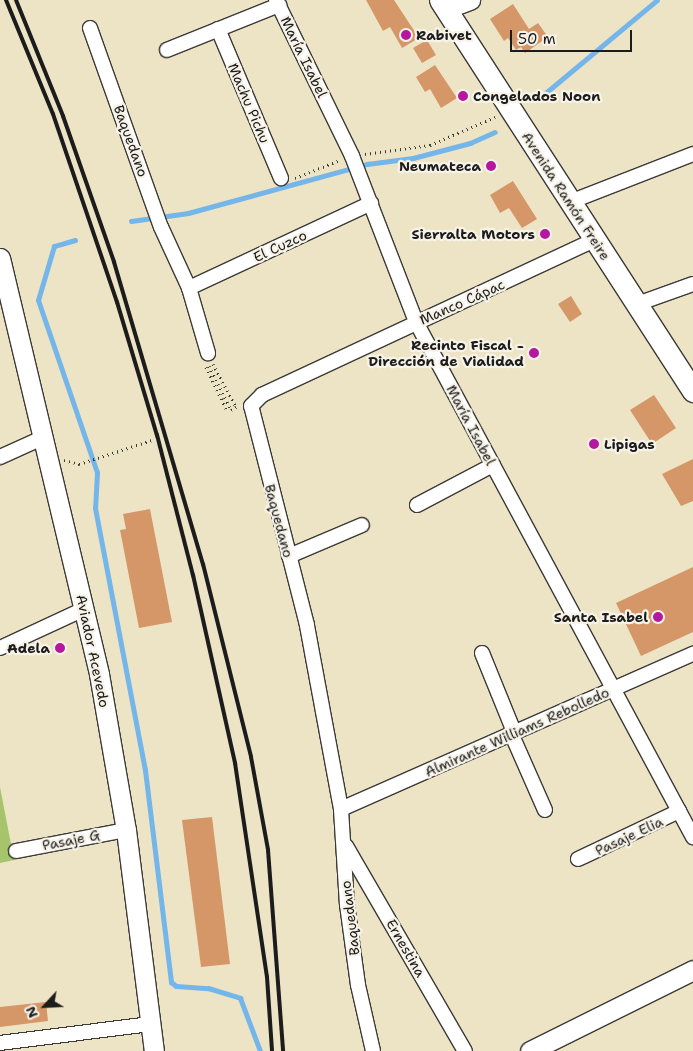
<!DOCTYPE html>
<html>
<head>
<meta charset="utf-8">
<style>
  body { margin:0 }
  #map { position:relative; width:693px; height:1051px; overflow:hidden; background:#ede4c6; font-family:"Shantell Sans",sans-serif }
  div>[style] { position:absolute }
  .green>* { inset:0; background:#a5c46b }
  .stream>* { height:5px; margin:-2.5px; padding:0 2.5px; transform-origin:2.5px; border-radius:2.5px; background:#74b6e9 }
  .building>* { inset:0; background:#d59768 }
  .path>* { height:3px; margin-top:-1.5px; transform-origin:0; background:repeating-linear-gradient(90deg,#3b3a36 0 1px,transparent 0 5px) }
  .roads { filter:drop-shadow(1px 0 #3b3a36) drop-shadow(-1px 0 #3b3a36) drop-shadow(0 1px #3b3a36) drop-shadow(0 -1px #3b3a36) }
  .minor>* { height:14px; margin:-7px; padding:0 7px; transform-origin:7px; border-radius:7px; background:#fff }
  .secondary>* { height:19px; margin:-9.5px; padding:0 9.5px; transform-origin:9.5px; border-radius:9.5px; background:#fff }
  .primary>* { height:21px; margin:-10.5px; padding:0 10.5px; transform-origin:10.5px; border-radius:10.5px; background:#fff }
  .rail>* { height:4px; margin:-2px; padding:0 2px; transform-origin:2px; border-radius:2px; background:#1c1c1c }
  .dots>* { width:14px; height:14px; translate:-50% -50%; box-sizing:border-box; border:2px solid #f7f3e8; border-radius:50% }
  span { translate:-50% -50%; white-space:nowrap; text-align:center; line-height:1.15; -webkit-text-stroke:4.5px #f7f3e8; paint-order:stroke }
  .poi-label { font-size:14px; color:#1c1c1c; font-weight:700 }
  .left { translate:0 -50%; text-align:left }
  .right { translate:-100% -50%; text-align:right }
  .street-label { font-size:14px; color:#1c1c1c }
  .north { position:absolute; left:20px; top:981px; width:50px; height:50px; -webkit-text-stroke:4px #f7f3e8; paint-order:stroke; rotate:245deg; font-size:14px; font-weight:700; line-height:20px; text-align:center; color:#1c1c1c }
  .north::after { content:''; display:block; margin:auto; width:18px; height:22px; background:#1c1c1c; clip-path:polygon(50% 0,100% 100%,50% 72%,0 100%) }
  .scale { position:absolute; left:510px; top:30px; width:122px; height:22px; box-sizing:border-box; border:2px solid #1c1c1c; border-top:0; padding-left:6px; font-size:15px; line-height:18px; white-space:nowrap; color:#1c1c1c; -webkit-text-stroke:4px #f7f3e8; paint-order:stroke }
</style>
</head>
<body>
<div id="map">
  <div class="green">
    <div style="clip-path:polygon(0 787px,14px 860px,0 863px)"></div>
  </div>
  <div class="stream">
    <div style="left:537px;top:100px;width:156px;rotate:-39.8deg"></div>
    <div style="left:131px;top:221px;width:58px;rotate:-8deg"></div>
    <div style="left:188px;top:213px;width:186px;rotate:-15.3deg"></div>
    <div style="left:367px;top:164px;width:46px;rotate:-7.4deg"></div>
    <div style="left:413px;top:158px;width:59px;rotate:-14.7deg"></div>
    <div style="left:470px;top:143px;width:27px;rotate:-24deg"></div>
    <div style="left:75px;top:240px;width:22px;rotate:164deg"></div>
    <div style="left:54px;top:246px;width:56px;rotate:106.5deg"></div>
    <div style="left:38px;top:300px;width:182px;rotate:71.1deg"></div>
    <div style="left:97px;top:472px;width:36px;rotate:93deg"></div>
    <div style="left:95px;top:508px;width:267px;rotate:79.2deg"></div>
    <div style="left:145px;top:770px;width:214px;rotate:83deg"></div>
    <div style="left:171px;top:982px;width:6px;rotate:39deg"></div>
    <div style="left:176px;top:986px;width:32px;rotate:4deg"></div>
    <div style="left:208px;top:988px;width:34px;rotate:17deg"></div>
    <div style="left:240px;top:998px;width:57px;rotate:69.3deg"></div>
  </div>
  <div class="building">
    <div style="clip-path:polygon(366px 0,394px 0,419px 38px,402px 48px,390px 27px,383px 31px)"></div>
    <div style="clip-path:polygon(513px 4px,529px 29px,538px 23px,548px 37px,525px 53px,521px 47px,516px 50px,508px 38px,504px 41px,490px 19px)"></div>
    <div style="clip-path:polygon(427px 40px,436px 55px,422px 63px,413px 48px)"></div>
    <div style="clip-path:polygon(435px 65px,457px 98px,441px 108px,430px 89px,425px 92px,416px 77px)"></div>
    <div style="clip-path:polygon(513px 181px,537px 219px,522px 228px,509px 208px,500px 213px,490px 195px)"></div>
    <div style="clip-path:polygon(571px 296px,582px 314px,570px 322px,558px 304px)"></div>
    <div style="clip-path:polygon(654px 395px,676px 428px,652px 444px,630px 410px)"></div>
    <div style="clip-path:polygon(693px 459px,693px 501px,681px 506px,662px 474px)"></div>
    <div style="clip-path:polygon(150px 509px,172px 622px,139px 628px,120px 530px,126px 529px,123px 514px)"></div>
    <div style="clip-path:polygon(693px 567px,693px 632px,641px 656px,616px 603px)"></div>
    <div style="clip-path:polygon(212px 817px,230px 964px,201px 967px,182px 820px)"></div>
    <div style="clip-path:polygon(46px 1002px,48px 1021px,0 1027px,0 1007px)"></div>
  </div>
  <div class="path">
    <div style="left:365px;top:154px;width:66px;rotate:-7.9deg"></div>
    <div style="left:430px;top:145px;width:71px;rotate:-23.3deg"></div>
    <div style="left:295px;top:178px;width:48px;rotate:-21.8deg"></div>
    <div style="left:213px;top:364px;width:49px;rotate:61.9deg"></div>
    <div style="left:209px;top:366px;width:49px;rotate:63.4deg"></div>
    <div style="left:231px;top:410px;width:6px;rotate:-31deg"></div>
    <div style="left:206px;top:367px;width:49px;rotate:64.5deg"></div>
    <div style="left:64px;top:460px;width:16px;rotate:15deg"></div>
    <div style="left:79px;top:464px;width:77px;rotate:-18.2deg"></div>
  </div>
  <div class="roads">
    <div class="minor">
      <div style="left:276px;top:0;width:174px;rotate:64deg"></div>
      <div style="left:352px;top:156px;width:178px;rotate:68.9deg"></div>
      <div style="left:416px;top:322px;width:585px;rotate:61.73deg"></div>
      <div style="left:90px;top:28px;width:211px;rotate:70.4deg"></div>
      <div style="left:161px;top:227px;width:67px;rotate:65.3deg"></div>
      <div style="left:189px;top:288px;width:68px;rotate:73.7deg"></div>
      <div style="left:218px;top:29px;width:162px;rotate:67.1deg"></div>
      <div style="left:167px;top:50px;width:121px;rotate:-21.9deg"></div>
      <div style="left:570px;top:202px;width:132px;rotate:-21.3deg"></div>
      <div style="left:189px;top:288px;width:201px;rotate:-25deg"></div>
      <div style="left:637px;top:304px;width:59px;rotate:-19.7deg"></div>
      <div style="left:0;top:457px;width:48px;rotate:-24.4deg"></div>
      <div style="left:417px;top:505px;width:86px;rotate:-27.8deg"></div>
      <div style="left:289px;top:556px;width:79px;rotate:-23deg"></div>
      <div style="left:0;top:648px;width:93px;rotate:-24.9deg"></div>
      <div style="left:482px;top:653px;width:85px;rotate:67.9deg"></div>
      <div style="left:511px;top:733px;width:84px;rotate:66.2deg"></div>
      <div style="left:341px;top:809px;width:385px;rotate:-23.8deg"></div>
      <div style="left:346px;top:846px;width:237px;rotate:59.9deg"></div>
      <div style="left:16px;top:851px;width:112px;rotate:-10.8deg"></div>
      <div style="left:578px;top:859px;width:112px;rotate:-25.4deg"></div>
      <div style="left:0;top:1043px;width:152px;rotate:-7.2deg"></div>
      <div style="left:373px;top:1051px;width:68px;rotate:-102.8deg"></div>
      <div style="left:358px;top:985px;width:81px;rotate:-97.8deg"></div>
      <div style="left:347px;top:905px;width:96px;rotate:-93.6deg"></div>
      <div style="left:341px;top:809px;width:187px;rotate:-100.5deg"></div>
      <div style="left:307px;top:625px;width:226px;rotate:-104.3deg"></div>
      <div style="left:251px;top:406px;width:16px;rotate:-45deg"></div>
      <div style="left:262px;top:395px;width:367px;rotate:-25deg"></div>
    </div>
    <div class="secondary">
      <div style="left:446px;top:9px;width:26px;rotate:-21deg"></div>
      <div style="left:0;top:258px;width:428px;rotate:76.6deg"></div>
      <div style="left:99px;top:674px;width:158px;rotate:80.2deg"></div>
      <div style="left:126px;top:830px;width:223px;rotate:82.8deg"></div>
      <div style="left:530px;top:1051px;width:182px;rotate:-26.4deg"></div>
    </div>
    <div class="primary">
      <div style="left:440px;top:0;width:466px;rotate:57.1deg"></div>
    </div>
  </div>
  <div class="rail">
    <div style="left:6px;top:0;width:123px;rotate:67.6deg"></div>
    <div style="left:53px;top:114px;width:199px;rotate:71.2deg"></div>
    <div style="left:117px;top:302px;width:139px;rotate:73.3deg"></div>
    <div style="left:157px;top:435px;width:145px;rotate:75.6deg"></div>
    <div style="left:193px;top:575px;width:193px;rotate:77.4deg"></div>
    <div style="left:235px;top:763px;width:216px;rotate:81.5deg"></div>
    <div style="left:267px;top:977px;width:74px;rotate:86.1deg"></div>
    <div style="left:16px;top:0;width:125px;rotate:67.9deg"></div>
    <div style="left:63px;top:116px;width:155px;rotate:70.7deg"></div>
    <div style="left:114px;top:262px;width:315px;rotate:73.6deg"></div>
    <div style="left:203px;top:564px;width:199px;rotate:76deg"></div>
    <div style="left:251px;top:757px;width:95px;rotate:79.6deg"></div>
    <div style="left:268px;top:850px;width:202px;rotate:85.7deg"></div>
  </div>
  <div class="dots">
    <div style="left:406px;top:35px;background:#b5179e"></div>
    <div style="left:463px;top:96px;background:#b5179e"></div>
    <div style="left:491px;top:166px;background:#b5179e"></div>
    <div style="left:545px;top:234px;background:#b5179e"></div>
    <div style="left:534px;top:353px;background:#b5179e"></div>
    <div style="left:594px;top:444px;background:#b5179e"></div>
    <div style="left:658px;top:617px;background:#b5179e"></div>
    <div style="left:60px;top:648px;background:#b5179e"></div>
  </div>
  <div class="poi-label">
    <span class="left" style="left:416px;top:35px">Rabivet</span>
    <span class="left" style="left:473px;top:96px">Congelados Noon</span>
    <span class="right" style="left:481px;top:166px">Neumateca</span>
    <span class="right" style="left:535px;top:234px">Sierralta Motors</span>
    <span class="right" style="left:524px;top:353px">Recinto Fiscal -<br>Dirección de Vialidad</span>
    <span class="left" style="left:604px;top:444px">Lipigas</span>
    <span class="right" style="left:648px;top:617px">Santa Isabel</span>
    <span class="right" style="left:50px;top:648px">Adela</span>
  </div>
  <div class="street-label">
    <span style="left:304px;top:57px;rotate:64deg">María Isabel</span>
    <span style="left:249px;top:103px;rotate:67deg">Machu Pichu</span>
    <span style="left:131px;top:141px;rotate:70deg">Baquedano</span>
    <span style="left:566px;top:196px;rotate:57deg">Avenida Ramón Freire</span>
    <span style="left:280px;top:246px;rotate:-25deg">El Cuzco</span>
    <span style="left:462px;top:302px;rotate:-24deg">Manco Cápac</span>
    <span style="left:471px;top:425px;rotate:62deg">María Isabel</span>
    <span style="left:279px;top:521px;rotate:75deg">Baquedano</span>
    <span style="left:93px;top:651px;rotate:78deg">Aviador Acevedo</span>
    <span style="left:517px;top:732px;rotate:-24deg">Almirante Williams Rebolledo</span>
    <span style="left:629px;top:836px;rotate:-25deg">Pasaje Elia</span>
    <span style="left:71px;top:840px;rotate:-11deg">Pasaje G</span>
    <span style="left:350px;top:918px;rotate:-97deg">Baquedano</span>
    <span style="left:406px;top:948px;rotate:60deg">Ernestina</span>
  </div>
  <div class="north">N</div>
  <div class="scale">50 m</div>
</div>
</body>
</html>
